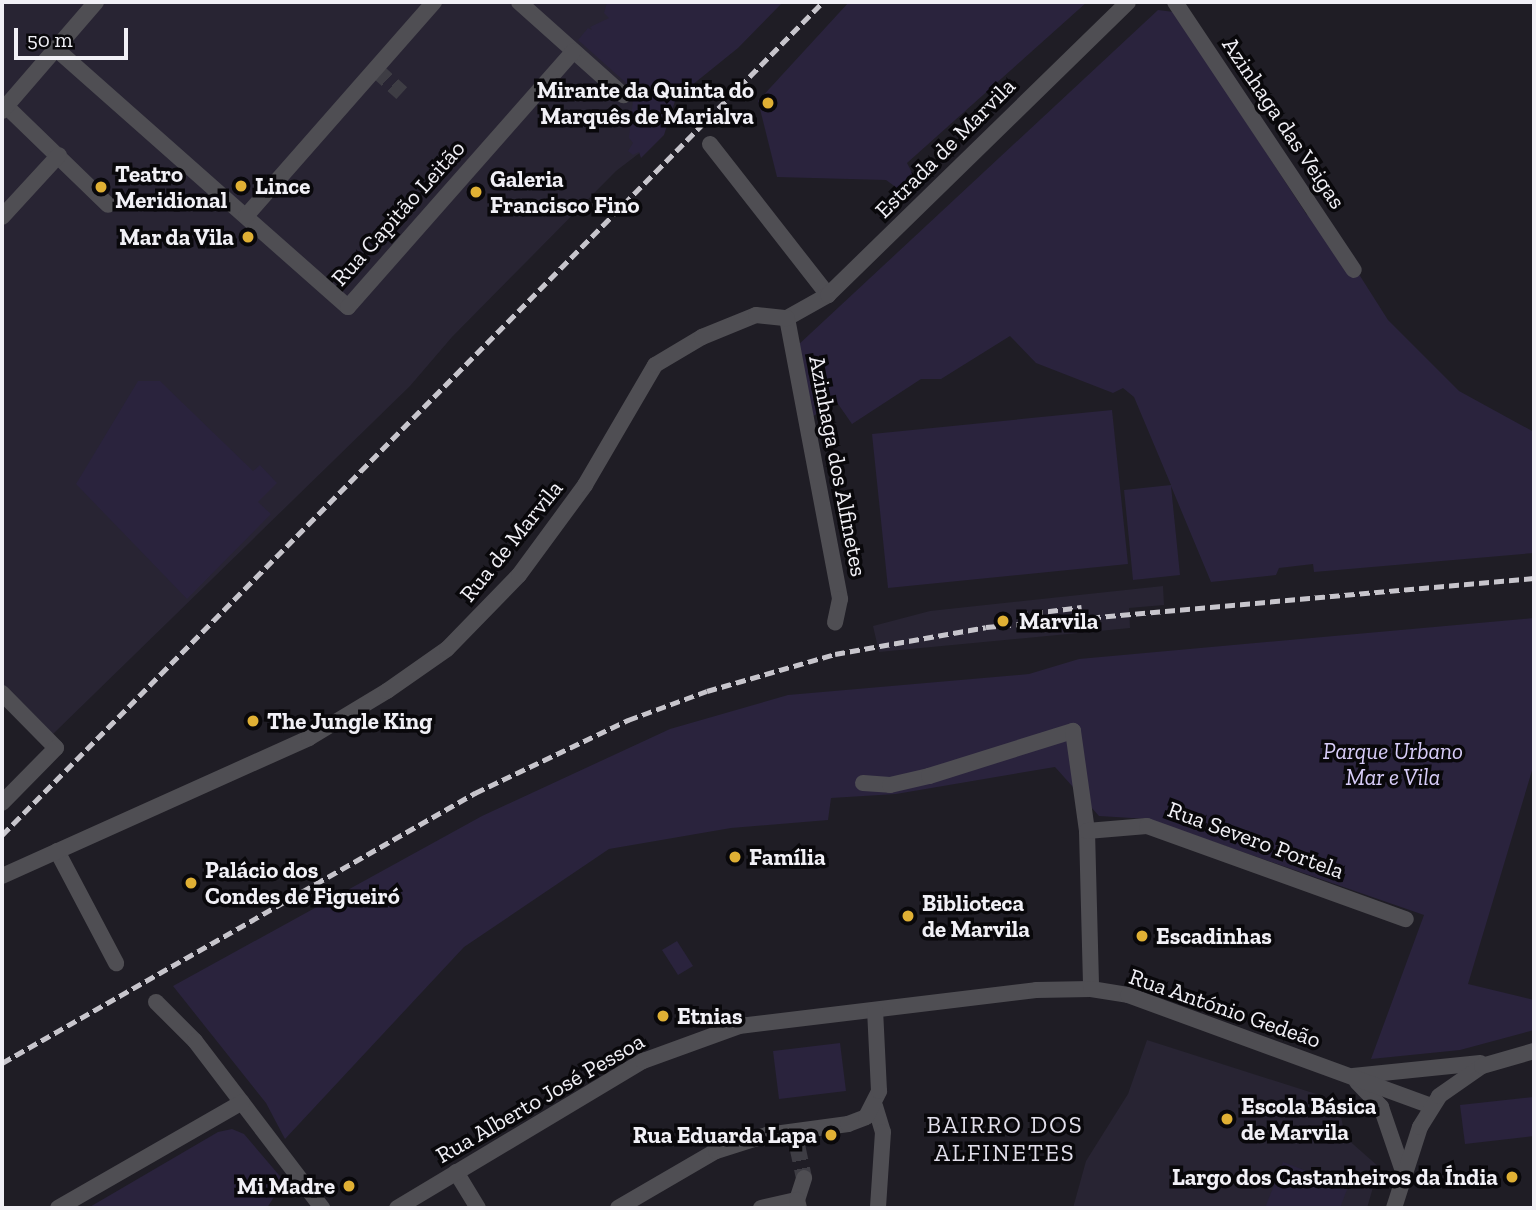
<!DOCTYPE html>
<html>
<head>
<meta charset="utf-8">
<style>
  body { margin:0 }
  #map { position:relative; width:1536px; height:1210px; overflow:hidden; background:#1f1d25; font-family:"Zilla Slab",serif }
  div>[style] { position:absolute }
  .built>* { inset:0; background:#282433 }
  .green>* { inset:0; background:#2a233d }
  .street-tunnel>* { height:16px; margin-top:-8px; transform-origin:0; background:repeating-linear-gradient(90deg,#3e3d44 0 16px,transparent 0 24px) }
  .street>* { height:16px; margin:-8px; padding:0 8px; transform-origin:8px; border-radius:8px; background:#4f4e53 }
  .rail>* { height:4.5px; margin-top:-2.25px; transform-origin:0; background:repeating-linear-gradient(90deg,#c7c5cc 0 10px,transparent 0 15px) }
  .dots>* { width:19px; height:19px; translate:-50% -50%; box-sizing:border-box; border:4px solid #09080b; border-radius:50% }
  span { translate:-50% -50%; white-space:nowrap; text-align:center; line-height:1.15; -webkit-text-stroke:7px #09080b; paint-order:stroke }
  .poi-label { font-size:23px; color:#f1f0f6; font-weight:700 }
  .right { translate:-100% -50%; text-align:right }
  .left { translate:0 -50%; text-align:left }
  .street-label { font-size:23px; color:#f1f0f6 }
  .park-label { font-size:23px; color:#d8cdf9; font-style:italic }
  .neighbourhood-label { font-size:24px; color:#e2dfeb; letter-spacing:2px }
  .frame { position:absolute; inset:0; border:4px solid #f1f0f6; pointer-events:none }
  .scale { position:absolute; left:14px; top:28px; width:114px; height:32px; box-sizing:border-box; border:4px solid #f1f0f6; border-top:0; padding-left:9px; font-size:21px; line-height:24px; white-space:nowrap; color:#f1f0f6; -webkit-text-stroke:5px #09080b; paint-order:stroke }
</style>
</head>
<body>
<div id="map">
  <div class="built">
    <div style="clip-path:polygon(2px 2px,607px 2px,654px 142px,616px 171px,452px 337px,410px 386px,52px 735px,2px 684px)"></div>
    <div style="clip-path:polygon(1163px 586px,1164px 605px,1129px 608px,1130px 628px,879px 652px,873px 626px,930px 611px)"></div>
    <div style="clip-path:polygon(1147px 1040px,1338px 1101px,1345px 1137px,1379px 1167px,1367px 1208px,1073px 1208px,1086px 1161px,1128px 1094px)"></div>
  </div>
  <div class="green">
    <div style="clip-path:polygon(607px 2px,783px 2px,738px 48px,676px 98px,664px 135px,641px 158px,639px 152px,633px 155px,628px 151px,633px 143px,629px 138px,634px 90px,578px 40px,588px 28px,592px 30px,590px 27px,609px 18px,604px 13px)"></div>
    <div style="clip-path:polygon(849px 2px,1087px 2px,907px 163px,917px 182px,908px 196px,886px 180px,777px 177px,758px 101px)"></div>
    <div style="clip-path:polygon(1158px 10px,1174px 12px,1307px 215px,1317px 208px,1388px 320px,1459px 391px,1534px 432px,1534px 553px,1314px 572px,1313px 564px,1279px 568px,1276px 575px,1211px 582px,1171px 486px,1180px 575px,1133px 580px,1124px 490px,1171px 485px,1134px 397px,1123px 388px,1113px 393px,1036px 363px,1010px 336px,941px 379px,921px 379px,852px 424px,836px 401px,809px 419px,797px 346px)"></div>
    <div style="clip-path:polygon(138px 381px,160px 381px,253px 471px,260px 465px,277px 483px,258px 502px,271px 514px,187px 599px,76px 484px)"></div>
    <div style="clip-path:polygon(1112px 410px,1128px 564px,888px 588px,872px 434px)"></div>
    <div style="clip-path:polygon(1534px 618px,1534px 764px,1468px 984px,1534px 1000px,1534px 1030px,1460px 1050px,1371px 1059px,1424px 915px,1148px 819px,1099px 816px,1055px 767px,896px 794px,831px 798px,828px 820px,731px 828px,609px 849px,464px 947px,285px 1139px,266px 1103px,173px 986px,482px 816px,670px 729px,788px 695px,1029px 674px,1079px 659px)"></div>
    <div style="clip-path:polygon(677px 941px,693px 966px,678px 975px,662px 950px)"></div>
    <div style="clip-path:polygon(840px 1043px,846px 1091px,779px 1099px,773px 1051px)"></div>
    <div style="clip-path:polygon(1534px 1097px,1534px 1136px,1465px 1144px,1460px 1105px)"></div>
    <div style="clip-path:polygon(232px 1129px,244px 1134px,284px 1181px,267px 1208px,88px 1208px,218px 1132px)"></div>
    <div style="clip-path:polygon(1283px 1162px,1348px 1187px,1340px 1208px,1265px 1208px)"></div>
  </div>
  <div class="street-tunnel">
    <div style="left:375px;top:69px;width:36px;rotate:42deg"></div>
    <div style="left:797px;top:1145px;width:34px;rotate:78deg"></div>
  </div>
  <div class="street">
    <div style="left:519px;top:2px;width:140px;rotate:41.8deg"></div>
    <div style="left:1175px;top:2px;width:322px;rotate:56.3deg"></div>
    <div style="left:55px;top:48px;width:391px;rotate:41.5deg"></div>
    <div style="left:348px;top:307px;width:341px;rotate:-48.6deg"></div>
    <div style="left:6px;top:106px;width:142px;rotate:44.1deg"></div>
    <div style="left:2px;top:111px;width:144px;rotate:-49.2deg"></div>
    <div style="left:710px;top:144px;width:192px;rotate:52deg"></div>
    <div style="left:246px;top:216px;width:285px;rotate:-48.7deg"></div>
    <div style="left:2px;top:217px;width:84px;rotate:-47.4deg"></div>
    <div style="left:787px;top:318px;width:47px;rotate:-29.3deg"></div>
    <div style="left:828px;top:295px;width:419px;rotate:-44.3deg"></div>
    <div style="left:787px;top:318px;width:286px;rotate:79.3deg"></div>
    <div style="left:840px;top:599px;width:24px;rotate:102deg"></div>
    <div style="left:2px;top:693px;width:77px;rotate:45.5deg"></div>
    <div style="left:56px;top:748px;width:77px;rotate:134.5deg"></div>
    <div style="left:863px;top:783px;width:27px;rotate:4deg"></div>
    <div style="left:890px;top:785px;width:40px;rotate:-13deg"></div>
    <div style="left:929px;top:776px;width:151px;rotate:-17.4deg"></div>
    <div style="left:1073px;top:731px;width:101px;rotate:82deg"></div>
    <div style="left:1087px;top:831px;width:158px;rotate:88.5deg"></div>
    <div style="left:1087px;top:831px;width:60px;rotate:-4.8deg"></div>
    <div style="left:1147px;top:826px;width:275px;rotate:19.8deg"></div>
    <div style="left:57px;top:851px;width:127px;rotate:62.2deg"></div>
    <div style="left:2px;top:876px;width:337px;rotate:-24.2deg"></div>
    <div style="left:309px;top:738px;width:91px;rotate:-31.1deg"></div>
    <div style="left:387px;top:691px;width:73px;rotate:-35deg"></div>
    <div style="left:447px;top:649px;width:103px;rotate:-45.8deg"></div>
    <div style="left:519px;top:575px;width:112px;rotate:-53.7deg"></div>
    <div style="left:585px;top:485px;width:139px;rotate:-59.7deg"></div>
    <div style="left:655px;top:365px;width:55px;rotate:-30.8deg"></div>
    <div style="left:702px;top:337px;width:58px;rotate:-22.2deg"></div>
    <div style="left:756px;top:315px;width:31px;rotate:6deg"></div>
    <div style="left:156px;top:1002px;width:55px;rotate:45deg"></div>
    <div style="left:195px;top:1041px;width:210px;rotate:52.7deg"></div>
    <div style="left:1353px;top:1076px;width:128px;rotate:-5.8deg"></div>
    <div style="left:1357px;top:1082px;width:35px;rotate:46deg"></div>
    <div style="left:1381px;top:1107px;width:71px;rotate:71.1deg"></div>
    <div style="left:875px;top:1106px;width:27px;rotate:73deg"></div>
    <div style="left:883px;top:1132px;width:76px;rotate:93.8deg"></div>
    <div style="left:456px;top:1172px;width:42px;rotate:58.6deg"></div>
    <div style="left:797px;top:1200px;width:23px;rotate:-72deg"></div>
    <div style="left:58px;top:1208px;width:212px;rotate:-29.9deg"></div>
    <div style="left:397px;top:1208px;width:287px;rotate:-30.9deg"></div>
    <div style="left:643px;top:1061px;width:102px;rotate:-20deg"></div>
    <div style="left:739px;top:1026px;width:299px;rotate:-6.9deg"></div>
    <div style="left:1036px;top:990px;width:55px;rotate:-1deg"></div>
    <div style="left:1091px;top:989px;width:37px;rotate:9deg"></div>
    <div style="left:1128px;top:995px;width:323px;rotate:20.1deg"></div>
    <div style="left:618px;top:1208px;width:113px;rotate:-30.2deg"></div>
    <div style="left:716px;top:1151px;width:53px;rotate:-17.4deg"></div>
    <div style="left:767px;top:1135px;width:82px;rotate:-7.7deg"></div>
    <div style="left:848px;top:1124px;width:19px;rotate:-21deg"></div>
    <div style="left:866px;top:1117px;width:29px;rotate:-63deg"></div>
    <div style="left:879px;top:1091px;width:81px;rotate:-92.8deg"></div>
    <div style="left:761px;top:1208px;width:37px;rotate:-13deg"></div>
    <div style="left:797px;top:1200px;width:8px;rotate:76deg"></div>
    <div style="left:1394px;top:1208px;width:85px;rotate:-72.2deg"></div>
    <div style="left:1420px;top:1127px;width:36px;rotate:-58deg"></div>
    <div style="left:1439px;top:1096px;width:52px;rotate:-34.9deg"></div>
    <div style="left:1482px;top:1066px;width:54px;rotate:-16.1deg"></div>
  </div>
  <div class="rail">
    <div style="left:1018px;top:615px;width:64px;rotate:-7.2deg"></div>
    <div style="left:2px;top:835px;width:1170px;rotate:-45.42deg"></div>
    <div style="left:2px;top:1063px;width:545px;rotate:-29.72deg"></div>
    <div style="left:475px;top:793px;width:170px;rotate:-25.5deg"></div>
    <div style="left:628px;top:720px;width:84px;rotate:-20.2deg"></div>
    <div style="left:707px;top:691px;width:133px;rotate:-16.1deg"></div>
    <div style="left:835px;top:654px;width:153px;rotate:-10.1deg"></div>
    <div style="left:986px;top:627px;width:550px;rotate:-5.11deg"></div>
  </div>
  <div class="dots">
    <div style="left:768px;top:103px;background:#e0b034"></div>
    <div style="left:241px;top:186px;background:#e0b034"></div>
    <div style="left:101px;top:187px;background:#e0b034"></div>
    <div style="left:476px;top:192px;background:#e0b034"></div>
    <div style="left:248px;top:237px;background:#e0b034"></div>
    <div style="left:1003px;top:621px;background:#e0b034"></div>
    <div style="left:253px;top:721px;background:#e0b034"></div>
    <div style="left:735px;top:857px;background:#e0b034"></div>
    <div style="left:191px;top:883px;background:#e0b034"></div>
    <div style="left:908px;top:916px;background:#e0b034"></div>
    <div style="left:1142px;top:936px;background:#e0b034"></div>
    <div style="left:663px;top:1016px;background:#e0b034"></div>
    <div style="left:1227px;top:1119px;background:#e0b034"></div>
    <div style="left:831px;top:1135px;background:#e0b034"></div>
    <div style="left:1512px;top:1177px;background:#e0b034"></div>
    <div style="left:349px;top:1186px;background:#e0b034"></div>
  </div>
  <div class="poi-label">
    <span class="right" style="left:754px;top:103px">Mirante da Quinta do<br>Marquês de Marialva</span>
    <span class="left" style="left:115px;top:187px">Teatro<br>Meridional</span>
    <span class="left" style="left:490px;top:192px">Galeria<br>Francisco Fino</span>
    <span class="left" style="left:255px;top:186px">Lince</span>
    <span class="right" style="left:234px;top:237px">Mar da Vila</span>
    <span class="left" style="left:1019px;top:621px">Marvila</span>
    <span class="left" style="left:267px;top:721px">The Jungle King</span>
    <span class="left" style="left:749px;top:857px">Família</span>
    <span class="left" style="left:205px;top:883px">Palácio dos<br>Condes de Figueiró</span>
    <span class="left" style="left:922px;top:916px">Biblioteca<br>de Marvila</span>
    <span class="left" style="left:1156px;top:936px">Escadinhas</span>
    <span class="left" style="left:677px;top:1016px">Etnias</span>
    <span class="left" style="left:1241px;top:1119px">Escola Básica<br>de Marvila</span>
    <span class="right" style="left:817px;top:1135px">Rua Eduarda Lapa</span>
    <span class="right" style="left:1498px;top:1177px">Largo dos Castanheiros da Índia</span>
    <span class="right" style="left:335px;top:1186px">Mi Madre</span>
  </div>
  <div class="street-label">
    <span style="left:1284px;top:123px;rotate:56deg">Azinhaga das Veigas</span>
    <span style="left:945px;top:148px;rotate:-45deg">Estrada de Marvila</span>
    <span style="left:398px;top:213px;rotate:-48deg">Rua Capitão Leitão</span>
    <span style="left:838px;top:466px;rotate:79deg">Azinhaga dos Alfinetes</span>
    <span style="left:511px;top:541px;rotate:-51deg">Rua de Marvila</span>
    <span style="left:1256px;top:840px;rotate:20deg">Rua Severo Portela</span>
    <span style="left:1225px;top:1008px;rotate:19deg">Rua António Gedeão</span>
    <span style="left:540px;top:1098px;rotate:-30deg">Rua Alberto José Pessoa</span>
  </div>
  <div class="park-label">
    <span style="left:1393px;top:764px">Parque Urbano<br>Mar e Vila</span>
  </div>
  <div class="neighbourhood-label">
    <span style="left:1005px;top:1139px">BAIRRO DOS<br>ALFINETES</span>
  </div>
  <div class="frame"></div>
  <div class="scale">50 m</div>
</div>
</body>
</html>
